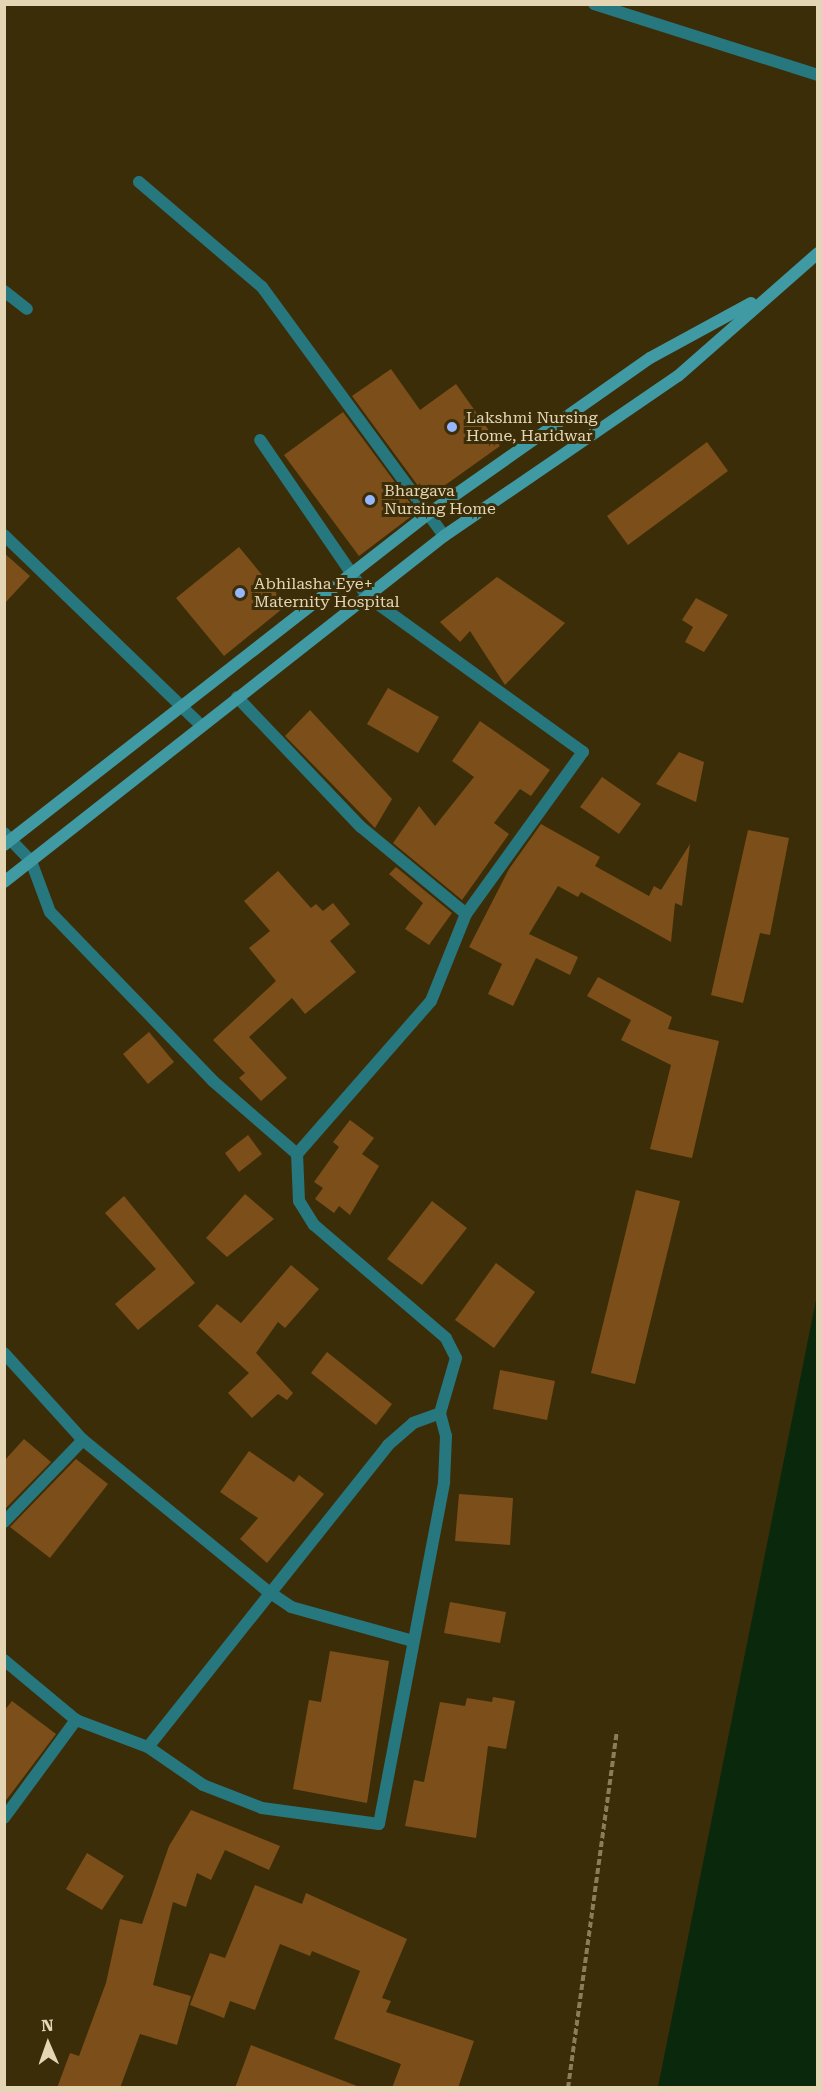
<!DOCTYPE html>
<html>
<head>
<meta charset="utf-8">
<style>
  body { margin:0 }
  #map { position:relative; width:822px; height:2092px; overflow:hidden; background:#3c2d09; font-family:"Roboto Serif",serif }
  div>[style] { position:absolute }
  .water>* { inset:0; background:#0a280c }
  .building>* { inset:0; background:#7c4e19 }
  .path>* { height:4px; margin-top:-2px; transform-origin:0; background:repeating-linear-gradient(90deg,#8b7c5a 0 6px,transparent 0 9px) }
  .minor>* { height:12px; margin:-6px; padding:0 6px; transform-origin:6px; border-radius:6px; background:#27777f }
  .tertiary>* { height:12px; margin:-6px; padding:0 6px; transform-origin:6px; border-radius:6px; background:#27777f }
  .secondary>* { height:12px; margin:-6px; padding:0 6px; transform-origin:6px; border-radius:6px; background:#3f9aa4 }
  .dots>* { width:16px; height:16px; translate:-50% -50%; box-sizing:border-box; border:3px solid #3c2d09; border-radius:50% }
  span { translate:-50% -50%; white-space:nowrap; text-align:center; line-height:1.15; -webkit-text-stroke:6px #3c2d09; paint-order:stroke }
  .poi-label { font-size:16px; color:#e4d5b5 }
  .left { translate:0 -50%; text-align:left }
  .frame { position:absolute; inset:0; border:6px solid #e4d5b5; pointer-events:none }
  .north { position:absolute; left:18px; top:2014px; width:60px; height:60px; -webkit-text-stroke:4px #3c2d09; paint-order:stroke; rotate:358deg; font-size:16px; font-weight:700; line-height:24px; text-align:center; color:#e4d5b5 }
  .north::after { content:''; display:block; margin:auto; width:21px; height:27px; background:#e4d5b5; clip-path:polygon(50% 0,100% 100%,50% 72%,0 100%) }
</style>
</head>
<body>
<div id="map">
  <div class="water">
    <div style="clip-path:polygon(817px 1295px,817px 2087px,658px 2087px)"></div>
  </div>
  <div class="building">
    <div style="clip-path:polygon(391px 369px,420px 410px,456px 384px,500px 446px,427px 498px,352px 396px)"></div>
    <div style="clip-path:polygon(343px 412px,417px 512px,359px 556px,284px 455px)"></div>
    <div style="clip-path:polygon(707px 442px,728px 471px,628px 545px,607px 516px)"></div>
    <div style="clip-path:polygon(239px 547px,287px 605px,224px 656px,176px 598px)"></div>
    <div style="clip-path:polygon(4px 553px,30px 576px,4px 604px)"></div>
    <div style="clip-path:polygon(497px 577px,565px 623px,505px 685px,470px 631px,460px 642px,440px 622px)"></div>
    <div style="clip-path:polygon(696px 598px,728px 615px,704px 652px,685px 642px,693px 627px,682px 620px)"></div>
    <div style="clip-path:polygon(388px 688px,439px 717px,418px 753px,367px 724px)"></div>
    <div style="clip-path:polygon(310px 710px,392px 799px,375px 828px,285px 736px)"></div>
    <div style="clip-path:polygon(480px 721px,550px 770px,531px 796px,520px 789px,494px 823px,509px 834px,462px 900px,393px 843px,419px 806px,435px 826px,474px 777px,452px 761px)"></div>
    <div style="clip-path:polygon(679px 752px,704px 762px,696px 802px,656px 784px)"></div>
    <div style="clip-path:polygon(602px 777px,641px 804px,619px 834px,580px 807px)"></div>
    <div style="clip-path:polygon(541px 824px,600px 857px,595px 866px,649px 896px,654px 886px,661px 890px,690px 844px,682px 906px,675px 903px,671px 942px,581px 892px,578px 897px,558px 886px,529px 934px,578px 957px,570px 975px,536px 958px,513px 1006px,488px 994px,502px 964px,469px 947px,509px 869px)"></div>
    <div style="clip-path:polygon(748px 830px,789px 838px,770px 935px,760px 933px,743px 1003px,711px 995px)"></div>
    <div style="clip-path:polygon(396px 867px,452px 913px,429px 945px,405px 929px,423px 903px,389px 874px)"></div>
    <div style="clip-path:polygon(278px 871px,311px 908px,316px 904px,323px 911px,333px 903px,350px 924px,330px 941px,356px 972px,305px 1014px,292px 998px,249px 1037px,287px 1078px,261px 1101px,239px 1078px,245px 1073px,213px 1040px,276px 981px,249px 948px,270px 931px,244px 901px)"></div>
    <div style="clip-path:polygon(598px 977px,672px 1017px,668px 1029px,719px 1041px,692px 1158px,650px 1149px,671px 1065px,621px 1040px,631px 1020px,587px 996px)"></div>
    <div style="clip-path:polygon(149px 1032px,174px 1062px,148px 1084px,123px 1054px)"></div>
    <div style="clip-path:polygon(350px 1120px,374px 1138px,362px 1154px,379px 1166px,350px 1215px,339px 1206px,334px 1213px,315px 1199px,323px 1188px,314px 1182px,339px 1147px,333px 1142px)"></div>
    <div style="clip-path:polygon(248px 1135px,262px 1154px,239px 1172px,225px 1153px)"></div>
    <div style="clip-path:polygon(636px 1190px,680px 1201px,635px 1384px,591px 1373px)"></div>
    <div style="clip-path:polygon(245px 1194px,274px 1219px,227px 1257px,206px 1238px)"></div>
    <div style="clip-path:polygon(124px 1196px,195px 1283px,138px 1330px,115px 1304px,156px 1269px,105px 1213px)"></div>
    <div style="clip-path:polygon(432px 1201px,467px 1228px,422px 1285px,387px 1259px)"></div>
    <div style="clip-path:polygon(496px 1263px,535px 1292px,494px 1348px,455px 1320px)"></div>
    <div style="clip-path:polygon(291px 1265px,319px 1289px,285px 1328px,278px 1322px,256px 1353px,293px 1393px,287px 1400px,278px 1394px,252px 1418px,228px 1393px,249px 1373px,198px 1326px,217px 1304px,241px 1323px)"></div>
    <div style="clip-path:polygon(327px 1352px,392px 1404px,376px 1425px,311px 1373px)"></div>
    <div style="clip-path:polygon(500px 1370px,555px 1381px,547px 1420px,493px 1409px)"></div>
    <div style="clip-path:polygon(24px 1439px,51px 1462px,4px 1510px,4px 1461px)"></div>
    <div style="clip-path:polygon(249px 1451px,294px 1482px,299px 1475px,324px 1494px,267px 1563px,240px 1539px,258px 1518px,220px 1492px)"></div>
    <div style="clip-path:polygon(76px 1459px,108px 1484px,50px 1558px,10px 1527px)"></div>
    <div style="clip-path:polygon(459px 1494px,513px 1498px,510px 1545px,455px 1541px)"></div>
    <div style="clip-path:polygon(450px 1602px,506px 1612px,500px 1643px,444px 1633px)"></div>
    <div style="clip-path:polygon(330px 1651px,389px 1661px,367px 1803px,293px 1789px,309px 1700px,321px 1702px)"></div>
    <div style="clip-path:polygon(493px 1697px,515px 1701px,506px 1749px,488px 1746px,476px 1838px,405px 1826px,414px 1780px,424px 1782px,440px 1702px,465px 1706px,467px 1698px,492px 1702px)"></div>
    <div style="clip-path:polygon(12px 1701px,56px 1734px,4px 1803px,4px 1711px)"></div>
    <div style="clip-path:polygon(191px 1810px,280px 1846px,269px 1870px,225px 1850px,211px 1880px,197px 1873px,186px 1907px,173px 1902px,153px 1985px,191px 1996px,177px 2045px,140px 2034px,120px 2088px,57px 2088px,70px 2053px,79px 2056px,106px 1983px,120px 1919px,142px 1924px,169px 1846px)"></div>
    <div style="clip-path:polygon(87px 1853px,124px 1876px,102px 1910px,66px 1889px)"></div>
    <div style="clip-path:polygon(255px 1885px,302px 1904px,306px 1893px,407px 1939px,382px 1998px,391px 2001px,386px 2012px,474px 2041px,458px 2088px,392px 2088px,401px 2064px,334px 2039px,360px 1971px,312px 1951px,310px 1956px,280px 1944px,255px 2010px,230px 2001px,224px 2018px,190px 2005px,210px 1953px,225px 1958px)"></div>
    <div style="clip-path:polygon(251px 2045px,357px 2086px,357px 2088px,235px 2088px)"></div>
  </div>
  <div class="path">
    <div style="left:568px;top:2088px;width:360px;rotate:-82.2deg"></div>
  </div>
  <div class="minor">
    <div style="left:139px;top:182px;width:162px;rotate:40.5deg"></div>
    <div style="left:262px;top:287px;width:308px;rotate:53.8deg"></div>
    <div style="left:4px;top:291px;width:29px;rotate:38deg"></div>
    <div style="left:4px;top:535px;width:274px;rotate:44deg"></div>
    <div style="left:237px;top:697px;width:180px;rotate:46.4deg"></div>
    <div style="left:361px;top:827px;width:136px;rotate:39.6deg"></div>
    <div style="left:4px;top:833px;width:39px;rotate:46deg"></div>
    <div style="left:31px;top:861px;width:54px;rotate:69.6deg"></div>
    <div style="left:50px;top:912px;width:235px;rotate:46deg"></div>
    <div style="left:213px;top:1081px;width:111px;rotate:41deg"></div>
    <div style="left:4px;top:1353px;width:118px;rotate:47.8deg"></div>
    <div style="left:83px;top:1440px;width:240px;rotate:39.3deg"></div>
    <div style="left:269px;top:1592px;width:27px;rotate:34deg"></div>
    <div style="left:291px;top:1607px;width:127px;rotate:15.6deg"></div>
    <div style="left:4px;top:1522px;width:114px;rotate:-46.1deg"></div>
    <div style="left:4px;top:1660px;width:94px;rotate:39.8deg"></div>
    <div style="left:76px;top:1720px;width:77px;rotate:20.6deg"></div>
    <div style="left:148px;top:1747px;width:67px;rotate:34.6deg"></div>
    <div style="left:203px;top:1785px;width:63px;rotate:21.3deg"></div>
    <div style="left:262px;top:1808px;width:118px;rotate:7.8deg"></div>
    <div style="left:379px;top:1824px;width:348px;rotate:-79.2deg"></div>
    <div style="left:444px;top:1482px;width:46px;rotate:-87.5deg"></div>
    <div style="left:446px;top:1436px;width:24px;rotate:-105deg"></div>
    <div style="left:440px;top:1413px;width:57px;rotate:-73.8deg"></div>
    <div style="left:456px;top:1358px;width:22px;rotate:-117deg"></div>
    <div style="left:446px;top:1338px;width:174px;rotate:-139.4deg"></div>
    <div style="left:314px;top:1225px;width:28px;rotate:-122deg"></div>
    <div style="left:299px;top:1201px;width:47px;rotate:-92.4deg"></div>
    <div style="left:297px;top:1154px;width:203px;rotate:-48.8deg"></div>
    <div style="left:431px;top:1001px;width:94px;rotate:-68.1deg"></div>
    <div style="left:466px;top:914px;width:200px;rotate:-54.2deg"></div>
    <div style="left:583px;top:752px;width:266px;rotate:-144.2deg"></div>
    <div style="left:367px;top:596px;width:189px;rotate:-124.4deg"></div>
    <div style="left:148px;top:1747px;width:386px;rotate:-51.5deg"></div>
    <div style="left:388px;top:1445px;width:33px;rotate:-41deg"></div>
    <div style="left:413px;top:1423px;width:29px;rotate:-20deg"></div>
    <div style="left:4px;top:1818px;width:122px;rotate:-53.7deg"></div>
  </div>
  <div class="tertiary">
    <div style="left:594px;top:4px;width:235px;rotate:17.6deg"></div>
  </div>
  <div class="secondary">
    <div style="left:4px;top:845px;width:538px;rotate:-37.98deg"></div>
    <div style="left:428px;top:514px;width:271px;rotate:-35.1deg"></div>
    <div style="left:650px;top:358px;width:115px;rotate:-28.6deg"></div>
    <div style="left:4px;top:882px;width:560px;rotate:-38.18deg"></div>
    <div style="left:444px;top:536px;width:283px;rotate:-34.4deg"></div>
    <div style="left:678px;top:376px;width:186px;rotate:-41.3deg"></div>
  </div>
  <div class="dots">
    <div style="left:452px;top:427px;background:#96b6fd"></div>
    <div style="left:370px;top:500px;background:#96b6fd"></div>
    <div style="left:240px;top:593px;background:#96b6fd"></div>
  </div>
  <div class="poi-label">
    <span class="left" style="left:466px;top:427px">Lakshmi Nursing<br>Home, Haridwar</span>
    <span class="left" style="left:384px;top:500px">Bhargava<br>Nursing Home</span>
    <span class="left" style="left:254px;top:593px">Abhilasha Eye+<br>Maternity Hospital</span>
  </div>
  <div class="frame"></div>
  <div class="north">N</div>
</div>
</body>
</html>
